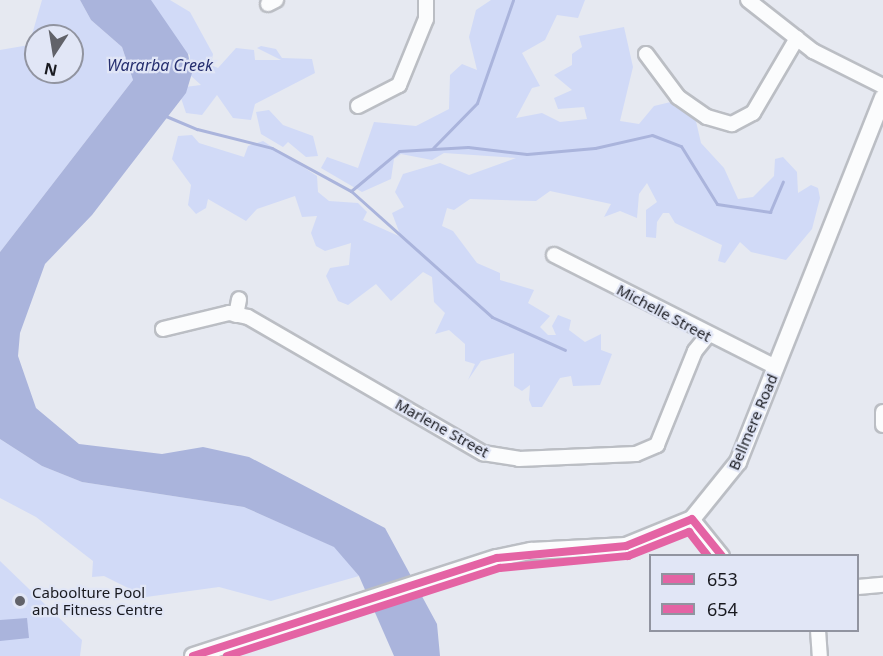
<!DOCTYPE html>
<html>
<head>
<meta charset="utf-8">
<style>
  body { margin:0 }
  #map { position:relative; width:883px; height:656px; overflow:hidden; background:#e6e9f1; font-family:"Noto Sans",sans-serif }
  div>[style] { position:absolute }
  .green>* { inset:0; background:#d1daf7 }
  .water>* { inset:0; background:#aab4dc }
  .stream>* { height:3px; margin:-1.5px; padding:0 1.5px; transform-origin:1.5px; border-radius:1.5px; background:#aab4dc }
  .roads { filter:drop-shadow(2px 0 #bbbec4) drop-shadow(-2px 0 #bbbec4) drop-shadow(0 2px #bbbec4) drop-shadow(0 -2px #bbbec4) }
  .minor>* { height:14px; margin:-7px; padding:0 7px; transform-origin:7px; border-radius:7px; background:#fbfcfd }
  .major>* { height:16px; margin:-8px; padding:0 8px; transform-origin:8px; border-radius:8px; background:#fbfcfd }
  .bus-1>* { height:8px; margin:-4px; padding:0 4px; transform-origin:4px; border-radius:4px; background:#e463a4 }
  .bus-2>* { height:8px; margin:-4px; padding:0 4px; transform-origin:4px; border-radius:4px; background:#e463a4 }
  .dots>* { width:16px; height:16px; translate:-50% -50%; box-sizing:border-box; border:3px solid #e1e6f6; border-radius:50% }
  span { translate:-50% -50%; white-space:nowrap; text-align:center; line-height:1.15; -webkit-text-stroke:4.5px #e1e6f6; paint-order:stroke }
  .street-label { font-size:15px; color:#191a20 }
  .poi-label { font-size:15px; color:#191a20 }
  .left { translate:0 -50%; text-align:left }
  .water-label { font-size:16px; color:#262f6f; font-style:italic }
  .legend { position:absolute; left:649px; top:554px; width:210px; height:78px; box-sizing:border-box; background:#e1e6f6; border:2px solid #9194a0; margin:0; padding:8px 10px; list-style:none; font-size:18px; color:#191a20 }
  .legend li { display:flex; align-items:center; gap:12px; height:30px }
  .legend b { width:30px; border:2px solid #9194a0 }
  .north { position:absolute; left:24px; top:24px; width:60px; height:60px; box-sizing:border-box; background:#e1e6f6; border:2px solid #9194a0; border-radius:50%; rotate:192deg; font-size:16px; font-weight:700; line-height:24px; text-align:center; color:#191a20 }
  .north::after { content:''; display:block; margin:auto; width:21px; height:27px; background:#616269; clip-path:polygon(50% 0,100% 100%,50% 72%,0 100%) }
</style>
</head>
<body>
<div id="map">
  <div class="green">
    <div style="clip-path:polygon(evenodd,42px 0,80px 0,91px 20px,122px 47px,133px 80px,0 252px,0 50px,29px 45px,42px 0,36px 36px,72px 36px,72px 72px,36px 72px,36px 36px)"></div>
    <div style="clip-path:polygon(141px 0,170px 0,190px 12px,213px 54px,211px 65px,218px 68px,236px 48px,254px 50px,255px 60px,281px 60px,257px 48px,261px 46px,276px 49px,282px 58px,312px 59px,315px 73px,255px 104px,251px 120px,233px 118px,217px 95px,202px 115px,186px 113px,180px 95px,185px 87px,201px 85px,189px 74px,190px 55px,180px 49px)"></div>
    <div style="clip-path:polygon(491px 0,585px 0,578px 18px,557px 15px,545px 40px,522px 53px,540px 86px,532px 88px,516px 118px,542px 113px,560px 122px,587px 119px,584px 107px,558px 109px,554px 98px,572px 90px,554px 75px,572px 65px,572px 54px,582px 47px,579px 36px,624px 27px,633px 67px,620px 121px,639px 124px,654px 106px,679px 100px,695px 117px,701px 143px,724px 168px,738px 199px,753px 197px,774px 176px,775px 159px,783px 157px,797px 172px,798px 193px,811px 185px,818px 188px,820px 198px,812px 229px,786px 260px,751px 252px,740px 242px,725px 263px,718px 261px,722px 245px,675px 223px,669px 213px,663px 213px,657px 222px,656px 238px,646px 237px,646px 210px,657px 202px,647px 183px,639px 194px,637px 218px,620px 211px,604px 217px,611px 204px,550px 191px,536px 201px,470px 199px,454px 210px,447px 208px,442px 226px,453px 231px,477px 263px,500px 273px,500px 280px,534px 290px,528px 303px,550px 316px,540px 327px,548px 335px,556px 335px,552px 326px,558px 315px,571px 320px,569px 330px,585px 342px,601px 334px,601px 350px,612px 354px,600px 385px,573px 386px,571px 376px,560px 378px,542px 407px,532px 407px,529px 400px,530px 385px,522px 391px,514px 386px,514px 353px,481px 361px,468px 380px,475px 364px,465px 361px,465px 344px,449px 330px,435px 334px,445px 313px,434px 302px,432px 277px,423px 272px,391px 301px,376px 284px,348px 305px,338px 301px,326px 276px,330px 268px,349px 265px,351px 243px,325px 251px,316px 246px,311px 233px,317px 216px,302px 217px,295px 196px,257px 209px,246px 221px,208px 199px,206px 208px,196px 214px,188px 205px,191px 185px,172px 159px,178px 136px,192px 135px,199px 143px,244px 157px,248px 146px,263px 141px,317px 176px,318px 192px,329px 201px,358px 203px,367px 212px,363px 220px,401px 237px,392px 213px,404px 207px,395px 192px,403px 174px,440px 163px,469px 175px,516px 158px,444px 153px,432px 160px,401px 154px,394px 159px,391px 179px,362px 192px,321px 168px,327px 157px,358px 168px,374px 122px,416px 126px,449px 109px,450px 75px,462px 64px,477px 70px,469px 37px,476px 10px)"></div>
    <div style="clip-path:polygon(269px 110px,283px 125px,313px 136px,318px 156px,306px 157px,288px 142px,283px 147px,261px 134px,256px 112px)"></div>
    <div style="clip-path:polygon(0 439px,42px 466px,82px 482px,244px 507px,335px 547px,359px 576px,271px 601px,219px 587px,146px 597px,104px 576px,92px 577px,93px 561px,36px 517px,0 498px)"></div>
    <div style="clip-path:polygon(0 561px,82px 640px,80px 656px,0 656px)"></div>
  </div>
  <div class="water">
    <div style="clip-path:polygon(80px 0,151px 0,188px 54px,192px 73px,186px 93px,92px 215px,45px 264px,20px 333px,18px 356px,36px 408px,79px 444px,162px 454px,203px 447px,249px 457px,385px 528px,437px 624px,440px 656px,394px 656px,359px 576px,334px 547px,244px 507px,82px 482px,42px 466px,0 439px,0 252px,133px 80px,122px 47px,91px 20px)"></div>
    <div style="clip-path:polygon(27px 618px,29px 638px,0 641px,0 620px)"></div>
  </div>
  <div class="stream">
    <div style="left:161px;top:114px;width:39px;rotate:23deg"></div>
    <div style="left:197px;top:129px;width:77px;rotate:14.2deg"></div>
    <div style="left:272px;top:148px;width:90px;rotate:28.6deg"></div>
    <div style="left:351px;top:191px;width:189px;rotate:41.8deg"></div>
    <div style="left:492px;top:317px;width:80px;rotate:24.3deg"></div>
    <div style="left:433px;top:148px;width:63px;rotate:-45.6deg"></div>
    <div style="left:477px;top:103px;width:109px;rotate:-70.7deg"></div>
    <div style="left:351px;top:191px;width:62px;rotate:-39.8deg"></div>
    <div style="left:399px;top:151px;width:69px;rotate:-3.3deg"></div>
    <div style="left:468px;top:147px;width:59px;rotate:6.8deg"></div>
    <div style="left:527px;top:154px;width:68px;rotate:-5deg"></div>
    <div style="left:595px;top:148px;width:58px;rotate:-12.8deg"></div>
    <div style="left:652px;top:135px;width:31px;rotate:21deg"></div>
    <div style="left:681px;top:146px;width:68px;rotate:58.2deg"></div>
    <div style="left:717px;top:204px;width:54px;rotate:8.6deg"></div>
    <div style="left:770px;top:212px;width:33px;rotate:-67deg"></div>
  </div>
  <div class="roads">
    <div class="minor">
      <div style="left:748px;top:0;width:83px;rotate:38.1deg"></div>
      <div style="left:813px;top:51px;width:78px;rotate:26.6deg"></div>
      <div style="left:268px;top:4px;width:9px;rotate:-27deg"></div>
      <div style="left:646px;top:54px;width:54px;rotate:53.3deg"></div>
      <div style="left:678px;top:97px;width:35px;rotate:35deg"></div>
      <div style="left:707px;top:117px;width:26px;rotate:16deg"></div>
      <div style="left:732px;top:124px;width:24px;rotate:-28deg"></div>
      <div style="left:753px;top:113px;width:87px;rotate:-59.6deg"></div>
      <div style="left:358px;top:106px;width:46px;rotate:-27.1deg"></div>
      <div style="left:399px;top:85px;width:71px;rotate:-67.8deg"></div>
      <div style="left:426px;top:19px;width:19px;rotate:-90deg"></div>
      <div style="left:554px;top:255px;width:249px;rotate:26.8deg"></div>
      <div style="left:236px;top:315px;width:16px;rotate:-79deg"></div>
      <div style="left:163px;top:329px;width:68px;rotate:-13.6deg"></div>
      <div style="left:229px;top:313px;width:19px;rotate:12deg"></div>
      <div style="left:248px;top:317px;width:272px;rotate:30.1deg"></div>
      <div style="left:483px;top:453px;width:36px;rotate:9deg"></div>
      <div style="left:519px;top:459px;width:117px;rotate:-2.4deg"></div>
      <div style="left:636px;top:454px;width:23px;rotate:-23deg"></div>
      <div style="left:657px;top:445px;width:101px;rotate:-68deg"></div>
      <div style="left:695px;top:351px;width:19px;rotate:-51deg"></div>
      <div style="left:883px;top:412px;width:13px;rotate:90deg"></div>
      <div style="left:692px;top:519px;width:48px;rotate:51deg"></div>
      <div style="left:858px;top:587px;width:25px;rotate:-5deg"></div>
      <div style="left:818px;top:630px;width:26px;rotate:86deg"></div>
    </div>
    <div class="major">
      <div style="left:193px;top:656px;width:319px;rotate:-17.9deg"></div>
      <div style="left:497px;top:558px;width:35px;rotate:-12deg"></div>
      <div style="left:531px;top:551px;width:95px;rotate:-3deg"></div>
      <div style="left:626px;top:546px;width:71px;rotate:-22.2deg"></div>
      <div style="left:692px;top:519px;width:73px;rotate:-51.1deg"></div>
      <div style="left:738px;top:462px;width:392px;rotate:-68.3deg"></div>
    </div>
  </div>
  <div class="bus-1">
    <div style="left:193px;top:656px;width:319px;rotate:-17.9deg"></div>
    <div style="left:497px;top:558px;width:130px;rotate:-5.3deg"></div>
    <div style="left:626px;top:546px;width:71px;rotate:-22.2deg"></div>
    <div style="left:692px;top:519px;width:48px;rotate:51deg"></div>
  </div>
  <div class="bus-2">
    <div style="left:227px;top:656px;width:287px;rotate:-17.9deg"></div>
    <div style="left:500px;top:568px;width:129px;rotate:-5.4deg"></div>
    <div style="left:628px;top:556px;width:66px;rotate:-21.5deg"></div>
    <div style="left:689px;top:532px;width:31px;rotate:52deg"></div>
  </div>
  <div class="dots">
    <div style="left:20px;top:601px;background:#616269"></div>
  </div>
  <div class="street-label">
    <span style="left:664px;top:313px;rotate:28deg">Michelle Street</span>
    <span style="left:753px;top:422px;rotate:-67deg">Bellmere Road</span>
    <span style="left:442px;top:428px;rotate:29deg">Marlene Street</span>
  </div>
  <div class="poi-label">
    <span class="left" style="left:32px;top:601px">Caboolture Pool<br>and Fitness Centre</span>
  </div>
  <div class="water-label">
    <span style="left:160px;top:65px">Wararba Creek</span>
  </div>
  <ul class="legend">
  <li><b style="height:8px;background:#e463a4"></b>653</li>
  <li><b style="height:8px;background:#e463a4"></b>654</li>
  </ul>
  <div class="north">N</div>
</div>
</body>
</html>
